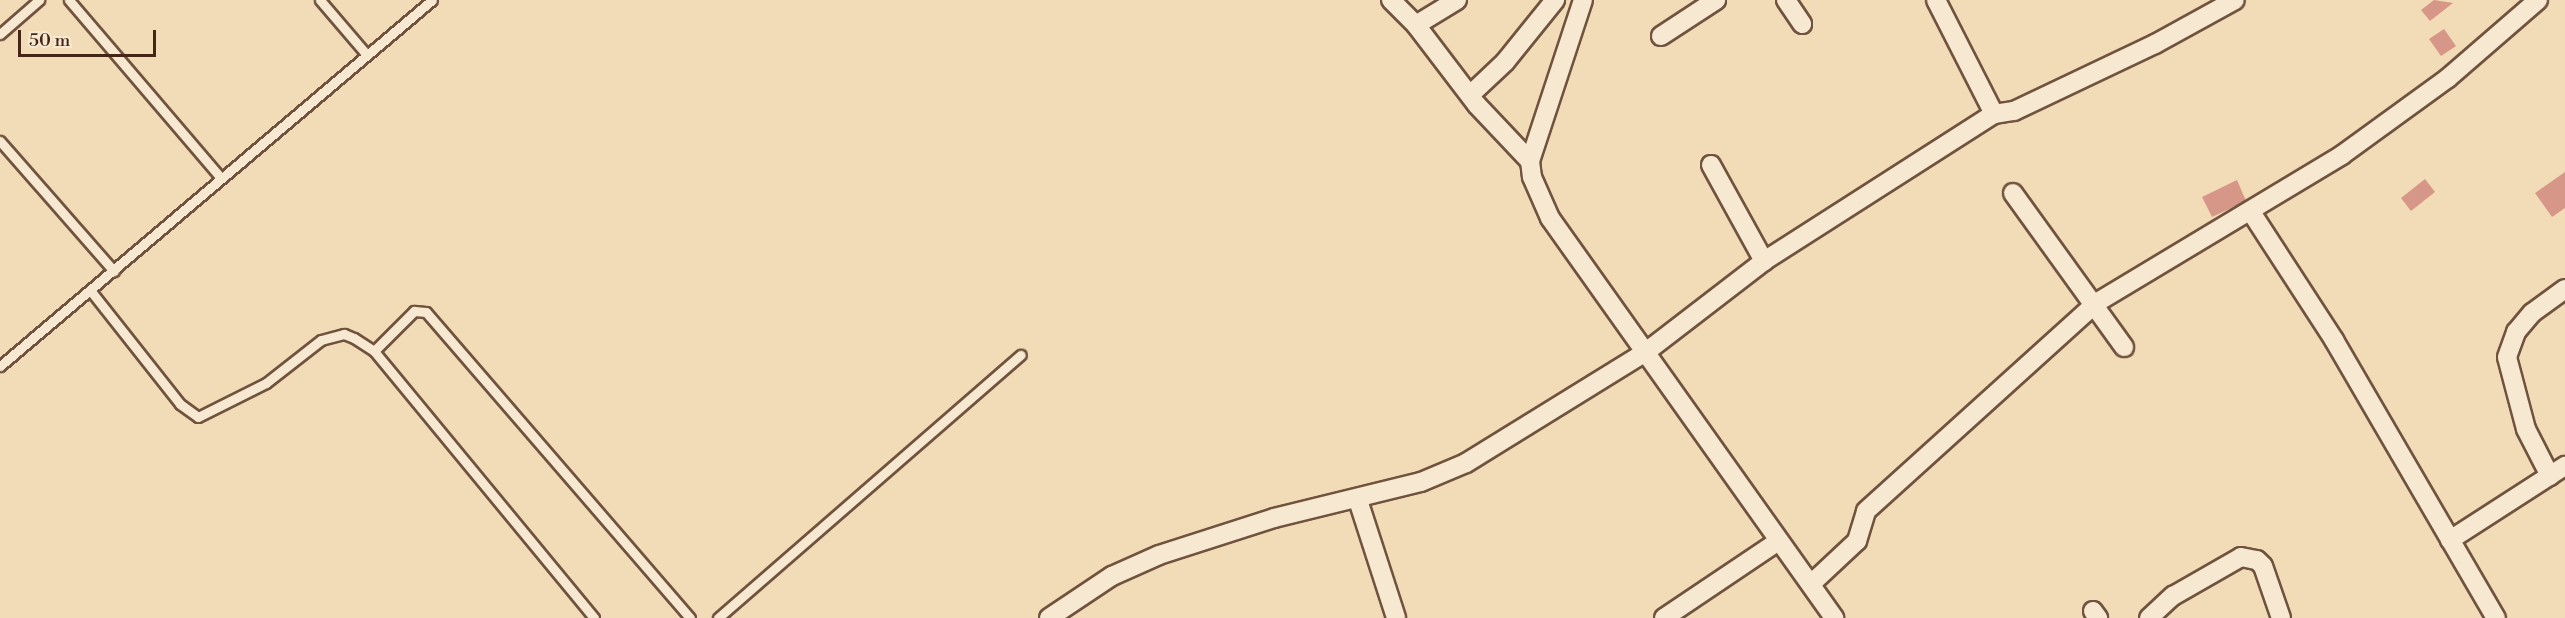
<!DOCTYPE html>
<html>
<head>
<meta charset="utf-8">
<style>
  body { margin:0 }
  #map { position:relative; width:2565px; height:618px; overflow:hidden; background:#f2dcb8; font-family:"Libre Bodoni",serif }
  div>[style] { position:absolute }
  .building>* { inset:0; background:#d69688 }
  .roads { filter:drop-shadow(2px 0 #70533e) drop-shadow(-2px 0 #70533e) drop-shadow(0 2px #70533e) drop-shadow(0 -2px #70533e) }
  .lane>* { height:9px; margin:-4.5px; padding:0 4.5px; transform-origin:4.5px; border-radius:4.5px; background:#f7e8d1 }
  .street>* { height:18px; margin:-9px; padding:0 9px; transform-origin:9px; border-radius:9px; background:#f7e8d1 }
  span { translate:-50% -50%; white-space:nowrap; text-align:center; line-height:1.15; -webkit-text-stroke:4.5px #f7e8d1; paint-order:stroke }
  .scale { position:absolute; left:18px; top:30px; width:138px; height:27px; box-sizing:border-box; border:3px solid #442516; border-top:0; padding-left:8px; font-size:18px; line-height:21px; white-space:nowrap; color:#442516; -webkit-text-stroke:4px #f7e8d1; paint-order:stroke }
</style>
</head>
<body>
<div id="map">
  <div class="building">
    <div style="clip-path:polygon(2434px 0,2453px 3px,2430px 21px,2421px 10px)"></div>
    <div style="clip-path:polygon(2444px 29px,2456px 46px,2441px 56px,2429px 39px)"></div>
    <div style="clip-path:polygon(2565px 172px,2565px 208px,2552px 217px,2535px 193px)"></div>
    <div style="clip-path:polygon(2425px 179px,2435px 192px,2411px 211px,2401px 198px)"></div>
    <div style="clip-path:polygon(2237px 180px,2246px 201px,2212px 217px,2202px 197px)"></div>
  </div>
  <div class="roads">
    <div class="lane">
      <div style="left:69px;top:0;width:234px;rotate:49.5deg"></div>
      <div style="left:320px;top:0;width:72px;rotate:49.5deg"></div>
      <div style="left:0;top:34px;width:52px;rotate:-41.1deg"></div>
      <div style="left:0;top:141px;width:173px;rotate:48.8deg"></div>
      <div style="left:90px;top:290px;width:145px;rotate:51.7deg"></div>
      <div style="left:180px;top:404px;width:22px;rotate:36deg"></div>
      <div style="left:198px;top:417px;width:76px;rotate:-26.6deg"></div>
      <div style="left:266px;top:383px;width:70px;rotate:-38deg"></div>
      <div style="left:321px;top:340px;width:24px;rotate:-15deg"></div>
      <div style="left:344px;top:334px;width:11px;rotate:22deg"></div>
      <div style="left:354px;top:338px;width:24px;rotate:33deg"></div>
      <div style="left:374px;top:351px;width:346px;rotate:50.5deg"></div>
      <div style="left:374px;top:351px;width:57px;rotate:-45deg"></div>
      <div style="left:414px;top:311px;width:12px;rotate:5deg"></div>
      <div style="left:426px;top:312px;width:404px;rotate:49.2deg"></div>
      <div style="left:0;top:366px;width:566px;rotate:-40.27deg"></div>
      <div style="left:718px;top:618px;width:401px;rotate:-41deg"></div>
    </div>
    <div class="street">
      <div style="left:1391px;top:0;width:35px;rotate:45deg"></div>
      <div style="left:1416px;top:25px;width:101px;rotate:52.7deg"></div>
      <div style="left:1477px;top:105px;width:77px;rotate:46.6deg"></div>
      <div style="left:1583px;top:0;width:169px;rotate:108.2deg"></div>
      <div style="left:1530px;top:161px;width:16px;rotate:83deg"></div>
      <div style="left:1532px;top:177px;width:45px;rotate:66.3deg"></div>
      <div style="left:1550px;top:218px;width:491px;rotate:54.6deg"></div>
      <div style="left:1786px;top:0;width:29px;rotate:56deg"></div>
      <div style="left:1936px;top:0;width:128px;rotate:63deg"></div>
      <div style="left:1416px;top:25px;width:48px;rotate:-31.4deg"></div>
      <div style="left:1661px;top:36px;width:66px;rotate:-33.2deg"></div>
      <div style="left:1470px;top:95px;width:48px;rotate:-43.3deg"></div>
      <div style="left:1505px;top:62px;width:80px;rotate:-51.1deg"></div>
      <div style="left:1711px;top:165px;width:110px;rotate:61.1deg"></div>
      <div style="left:2013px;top:193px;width:190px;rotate:54.2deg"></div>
      <div style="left:2251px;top:212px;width:153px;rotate:57deg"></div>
      <div style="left:2334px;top:340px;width:322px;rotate:59.8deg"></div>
      <div style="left:2550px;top:476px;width:53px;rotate:-117.1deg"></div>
      <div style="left:2526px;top:429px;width:74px;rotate:-104.8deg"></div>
      <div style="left:2507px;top:357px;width:27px;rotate:-70deg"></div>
      <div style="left:2516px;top:332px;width:25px;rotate:-50deg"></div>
      <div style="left:2532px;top:313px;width:41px;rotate:-36deg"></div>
      <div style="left:1358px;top:500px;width:124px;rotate:72.1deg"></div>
      <div style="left:2450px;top:540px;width:137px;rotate:-32.8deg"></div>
      <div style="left:1811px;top:584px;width:63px;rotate:-43.1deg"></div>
      <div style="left:1857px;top:541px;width:31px;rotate:-73deg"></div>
      <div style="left:1866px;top:511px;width:310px;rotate:-42.1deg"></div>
      <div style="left:2096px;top:303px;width:287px;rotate:-31deg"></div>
      <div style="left:2342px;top:155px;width:131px;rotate:-36deg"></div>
      <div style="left:2448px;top:78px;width:119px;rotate:-40.9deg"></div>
      <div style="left:2093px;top:611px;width:9px;rotate:54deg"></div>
      <div style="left:1049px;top:618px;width:76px;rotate:-33.7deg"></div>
      <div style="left:1112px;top:576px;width:51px;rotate:-24.1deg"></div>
      <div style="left:1159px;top:555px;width:121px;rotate:-17.8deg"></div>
      <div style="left:1274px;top:518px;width:151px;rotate:-13.8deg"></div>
      <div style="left:1421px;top:482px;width:49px;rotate:-22.9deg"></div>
      <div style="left:1466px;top:463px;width:211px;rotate:-31.7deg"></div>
      <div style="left:1646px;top:352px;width:149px;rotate:-37.6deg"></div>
      <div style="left:1764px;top:261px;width:273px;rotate:-32.6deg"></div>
      <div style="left:1994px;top:114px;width:20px;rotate:-9deg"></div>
      <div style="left:2014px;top:111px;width:156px;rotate:-25.4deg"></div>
      <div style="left:2155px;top:44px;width:91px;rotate:-28.8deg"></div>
      <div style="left:1664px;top:618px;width:136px;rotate:-33.9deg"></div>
      <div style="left:2149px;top:618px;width:33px;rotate:-43deg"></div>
      <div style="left:2173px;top:596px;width:78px;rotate:-29.8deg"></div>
      <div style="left:2241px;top:557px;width:16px;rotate:11deg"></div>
      <div style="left:2257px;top:560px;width:8px;rotate:45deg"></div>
      <div style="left:2263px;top:566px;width:55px;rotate:70.9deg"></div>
    </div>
  </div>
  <div class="scale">50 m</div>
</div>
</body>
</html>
